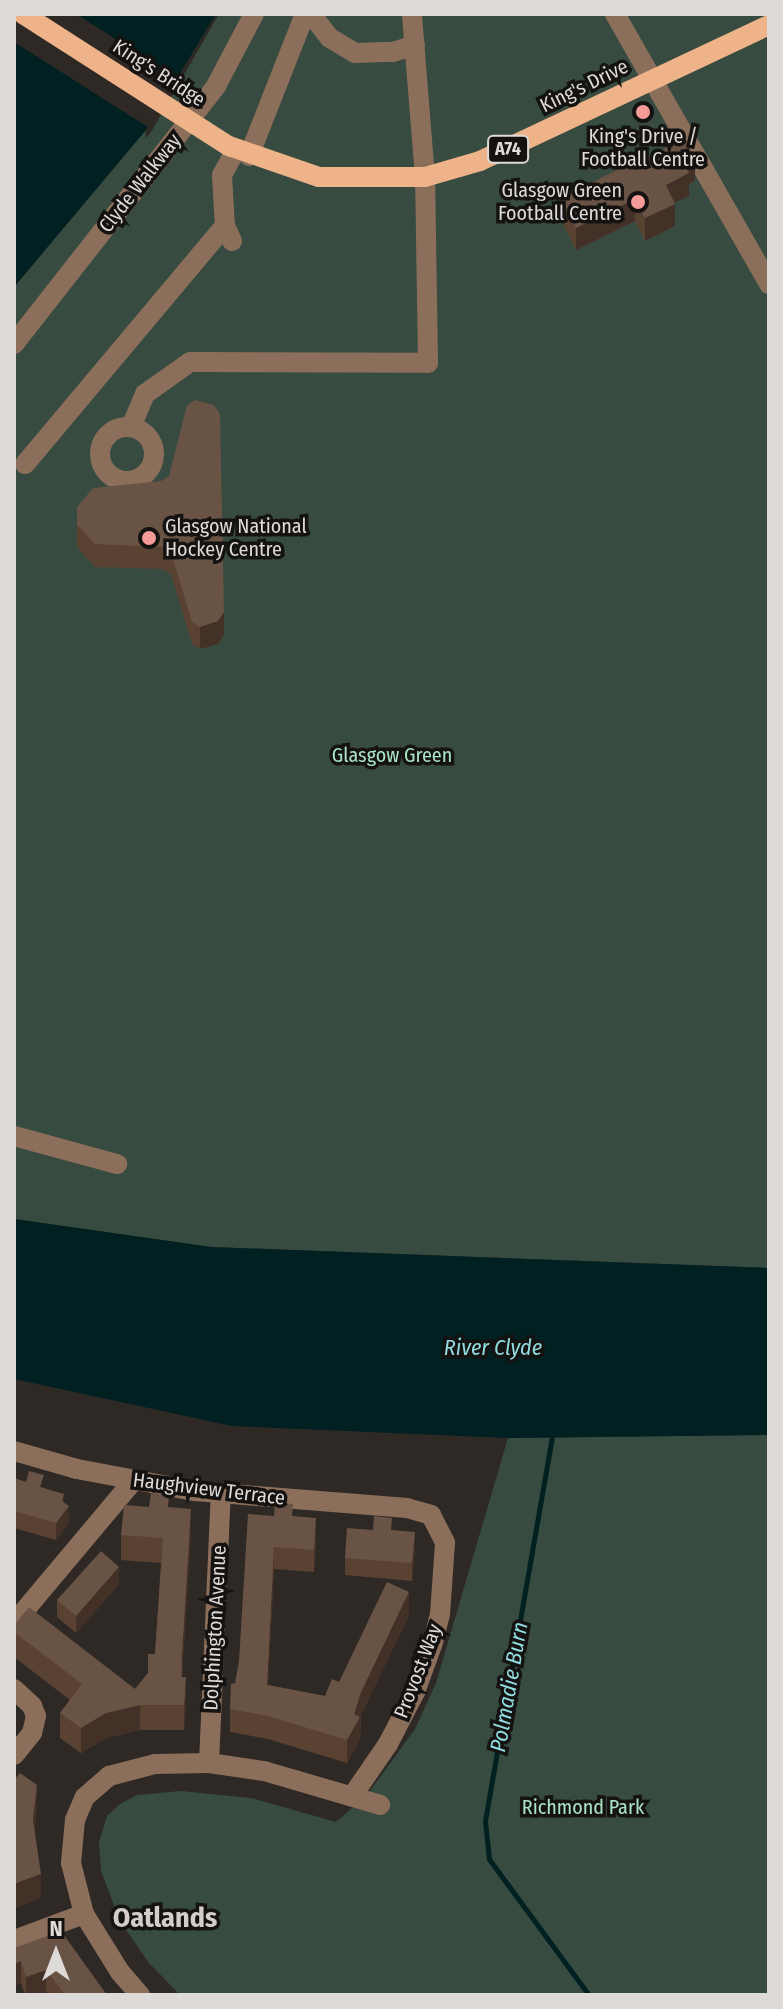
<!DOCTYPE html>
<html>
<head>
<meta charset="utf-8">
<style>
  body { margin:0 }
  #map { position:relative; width:783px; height:2009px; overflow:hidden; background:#2f2926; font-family:"Fira Sans Condensed",sans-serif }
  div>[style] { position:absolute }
  .green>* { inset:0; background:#374b40 }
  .water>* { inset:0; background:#012021 }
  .pier>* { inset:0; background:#2f2926 }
  .stream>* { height:5px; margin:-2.5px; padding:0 2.5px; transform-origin:2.5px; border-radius:2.5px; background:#012021 }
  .minor>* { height:20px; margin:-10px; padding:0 10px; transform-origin:10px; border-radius:10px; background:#8c6f5b }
  .minor>.ring { margin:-10px; padding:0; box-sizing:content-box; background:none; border:20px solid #8c6f5b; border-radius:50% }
  .major>* { height:20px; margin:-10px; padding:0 10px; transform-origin:10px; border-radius:10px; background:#eeb388 }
  .major-bridge>* { height:20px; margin:-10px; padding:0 10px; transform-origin:10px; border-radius:10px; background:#eeb388 }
  .wall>* { inset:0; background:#5a4233 }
  .shaded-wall>* { inset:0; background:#433127 }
  .building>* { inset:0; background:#685345 }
  .dots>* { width:22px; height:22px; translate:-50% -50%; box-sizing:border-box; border:4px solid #151311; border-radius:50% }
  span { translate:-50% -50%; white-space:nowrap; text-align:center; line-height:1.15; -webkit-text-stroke:7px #151311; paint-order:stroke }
  .shield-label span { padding:2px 6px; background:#151311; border:2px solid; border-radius:6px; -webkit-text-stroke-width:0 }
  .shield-label { font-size:18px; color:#dedad8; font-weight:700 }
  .street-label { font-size:20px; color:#dedad8 }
  .poi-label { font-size:20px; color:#dedad8 }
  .right { translate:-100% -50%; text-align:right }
  .left { translate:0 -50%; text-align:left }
  .park-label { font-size:20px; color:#a9e4c4 }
  .water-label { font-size:22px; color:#90dce0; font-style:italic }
  .district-label { font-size:28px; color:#d4cdc9; font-weight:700 }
  .frame { position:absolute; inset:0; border:16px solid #dedad8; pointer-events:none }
  .north { position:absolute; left:16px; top:1913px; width:80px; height:80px; -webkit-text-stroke:6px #151311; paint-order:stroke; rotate:0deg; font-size:22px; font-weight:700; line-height:32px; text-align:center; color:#dedad8 }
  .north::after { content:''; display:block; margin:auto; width:28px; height:36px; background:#dedad8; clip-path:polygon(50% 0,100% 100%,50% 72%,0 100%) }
</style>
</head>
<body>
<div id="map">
  <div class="green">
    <div style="clip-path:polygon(219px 14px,769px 14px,769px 1268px,211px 1247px,14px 1219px,14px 287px,145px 131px,146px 138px,151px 132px)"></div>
    <div style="clip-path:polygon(769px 1435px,769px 1995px,180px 1995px,149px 1963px,120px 1921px,101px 1871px,99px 1842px,107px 1816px,120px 1804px,137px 1795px,181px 1791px,251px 1798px,336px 1822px,367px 1795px,415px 1729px,436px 1683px,508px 1438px)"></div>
  </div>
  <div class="water">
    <div style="clip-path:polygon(14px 14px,216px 14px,145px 131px,14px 287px)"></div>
    <div style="clip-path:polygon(14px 1219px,211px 1247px,769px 1268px,769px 1435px,508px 1438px,232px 1426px,14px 1379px)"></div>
  </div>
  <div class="pier">
    <div style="clip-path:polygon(14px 14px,76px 14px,180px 80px,151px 129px,14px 42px)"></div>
  </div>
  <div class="stream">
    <div style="left:553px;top:1431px;width:396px;rotate:99.9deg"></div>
    <div style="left:485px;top:1821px;width:38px;rotate:84deg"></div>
    <div style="left:489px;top:1859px;width:169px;rotate:53.7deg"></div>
  </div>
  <div class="minor">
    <div style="left:311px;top:14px;width:31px;rotate:52deg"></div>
    <div style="left:330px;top:38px;width:29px;rotate:31deg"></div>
    <div style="left:355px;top:53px;width:38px;rotate:-2deg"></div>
    <div style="left:393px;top:52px;width:23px;rotate:-18deg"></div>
    <div style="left:615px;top:14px;width:311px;rotate:60.3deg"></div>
    <div style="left:249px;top:156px;width:153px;rotate:-68.5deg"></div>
    <div style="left:232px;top:241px;width:17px;rotate:-115deg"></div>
    <div style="left:225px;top:226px;width:51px;rotate:-93.4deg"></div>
    <div style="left:222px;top:175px;width:29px;rotate:-61deg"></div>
    <div style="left:14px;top:344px;width:328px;rotate:-51.9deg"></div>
    <div style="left:216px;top:86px;width:81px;rotate:-62.2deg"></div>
    <div class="ring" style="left:100px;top:427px;width:34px;height:34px"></div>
    <div style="left:131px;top:427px;width:36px;rotate:-67deg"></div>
    <div style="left:145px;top:394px;width:55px;rotate:-35.4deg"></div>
    <div style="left:190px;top:362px;width:238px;rotate:0.2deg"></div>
    <div style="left:428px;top:363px;width:186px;rotate:-90.9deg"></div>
    <div style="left:425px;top:177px;width:164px;rotate:-94.6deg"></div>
    <div style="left:25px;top:464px;width:311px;rotate:-50deg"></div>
    <div style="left:14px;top:1136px;width:107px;rotate:15.2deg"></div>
    <div style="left:14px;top:1451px;width:66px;rotate:15.9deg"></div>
    <div style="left:77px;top:1469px;width:120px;rotate:10.6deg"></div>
    <div style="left:195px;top:1491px;width:213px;rotate:4.6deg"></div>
    <div style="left:407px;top:1508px;width:25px;rotate:16deg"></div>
    <div style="left:431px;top:1515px;width:31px;rotate:63deg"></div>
    <div style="left:445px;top:1543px;width:71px;rotate:94deg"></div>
    <div style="left:440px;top:1614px;width:32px;rotate:104deg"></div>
    <div style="left:432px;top:1645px;width:50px;rotate:109.9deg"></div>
    <div style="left:415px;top:1692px;width:59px;rotate:117.4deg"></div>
    <div style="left:388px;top:1744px;width:62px;rotate:124.5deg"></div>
    <div style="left:14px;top:1623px;width:185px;rotate:-50deg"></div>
    <div style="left:14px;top:1689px;width:25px;rotate:43deg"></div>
    <div style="left:32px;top:1706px;width:11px;rotate:68deg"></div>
    <div style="left:36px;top:1716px;width:17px;rotate:103deg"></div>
    <div style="left:32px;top:1733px;width:28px;rotate:129deg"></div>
    <div style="left:209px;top:1763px;width:270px;rotate:-87.5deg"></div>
    <div style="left:14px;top:1940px;width:75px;rotate:-20.4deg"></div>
    <div style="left:140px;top:1995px;width:30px;rotate:-131deg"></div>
    <div style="left:120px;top:1972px;width:68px;rotate:-121.8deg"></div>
    <div style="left:84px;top:1914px;width:53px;rotate:-104.3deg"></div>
    <div style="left:71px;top:1863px;width:43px;rotate:-84.7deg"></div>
    <div style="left:75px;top:1820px;width:25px;rotate:-67deg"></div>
    <div style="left:85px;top:1797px;width:32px;rotate:-41deg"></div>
    <div style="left:109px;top:1776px;width:48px;rotate:-14.6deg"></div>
    <div style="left:155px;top:1764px;width:54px;rotate:-1.1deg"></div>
    <div style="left:209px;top:1763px;width:56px;rotate:8.3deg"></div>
    <div style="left:264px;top:1771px;width:121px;rotate:16.3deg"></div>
  </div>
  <div class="major">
    <div style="left:229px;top:146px;width:95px;rotate:19deg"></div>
    <div style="left:319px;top:177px;width:106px"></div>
    <div style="left:425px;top:177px;width:57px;rotate:-16.2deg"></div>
    <div style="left:480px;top:161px;width:319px;rotate:-25.2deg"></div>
  </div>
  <div class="major-bridge">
    <div style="left:23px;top:14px;width:245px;rotate:32.7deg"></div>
  </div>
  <div class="wall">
    <div style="clip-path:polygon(647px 157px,695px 181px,689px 184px,689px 196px,674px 203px,675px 226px,645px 241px,635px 221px,576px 250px,561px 220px,561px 198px,627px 165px,627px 160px)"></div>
    <div style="clip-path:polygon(161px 481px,224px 634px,218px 644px,200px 649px,192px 644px,171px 574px,162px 569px,95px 567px,77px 547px,77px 507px)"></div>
    <div style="clip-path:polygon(14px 1478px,44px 1488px,64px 1503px,69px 1523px,56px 1540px,14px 1528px)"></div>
    <div style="clip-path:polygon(149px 1507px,169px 1507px,191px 1534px,182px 1677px,186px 1702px,184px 1730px,140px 1730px,106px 1738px,81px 1753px,60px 1738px,60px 1713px,70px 1700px,14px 1657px,14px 1625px,135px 1689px,148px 1673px,155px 1654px,161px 1563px,121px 1560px,121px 1535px)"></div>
    <div style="clip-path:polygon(274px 1516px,293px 1516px,316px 1541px,314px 1572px,274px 1569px,268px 1685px,325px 1696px,409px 1615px,361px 1715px,360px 1739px,347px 1763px,268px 1739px,230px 1732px,230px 1709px)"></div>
    <div style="clip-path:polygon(373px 1530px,392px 1530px,415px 1549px,412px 1581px,345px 1575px,345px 1558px)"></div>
    <div style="clip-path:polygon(119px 1584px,76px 1633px,57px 1617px,57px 1600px)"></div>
    <div style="clip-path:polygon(14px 1948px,107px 1995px,48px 1995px,46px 1992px,37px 1995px,25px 1995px,21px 1983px,14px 1986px)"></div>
  </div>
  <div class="shaded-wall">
    <div style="clip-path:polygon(695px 159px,695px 181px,689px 184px,689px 196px,666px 207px,666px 185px,685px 164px)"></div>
    <div style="clip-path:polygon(635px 199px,635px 221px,576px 250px,576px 228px)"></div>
    <div style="clip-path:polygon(675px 204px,675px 226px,645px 241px,645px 218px)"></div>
    <div style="clip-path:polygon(224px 612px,224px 634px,218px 644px,200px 649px,200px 627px)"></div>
    <div style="clip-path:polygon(64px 1494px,64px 1511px,69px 1506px,69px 1523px,56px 1540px,56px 1523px)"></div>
    <div style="clip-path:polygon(191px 1509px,191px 1534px,182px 1679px,182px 1654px)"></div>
    <div style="clip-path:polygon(316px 1518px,316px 1541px,314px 1572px,314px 1550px)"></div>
    <div style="clip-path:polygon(415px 1532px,415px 1549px,412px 1581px,412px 1563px)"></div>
    <div style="clip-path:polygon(274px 1547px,274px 1569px,267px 1707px,267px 1685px)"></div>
    <div style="clip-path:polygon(119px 1567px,119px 1584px,76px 1633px,76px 1616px)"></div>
    <div style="clip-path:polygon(409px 1592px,409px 1615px,361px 1715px,360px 1739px,347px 1763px,347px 1740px,361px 1692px)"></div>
    <div style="clip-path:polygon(186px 1677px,186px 1702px,184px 1730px,184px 1705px)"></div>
    <div style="clip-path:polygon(140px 1705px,140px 1730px,106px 1738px,81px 1753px,81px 1728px,106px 1713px)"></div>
    <div style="clip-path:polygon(37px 1785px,37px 1810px,33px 1845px,33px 1820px)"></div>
    <div style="clip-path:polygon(41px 1874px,41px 1898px,14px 1909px,14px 1884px)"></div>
    <div style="clip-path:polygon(21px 1961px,21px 1983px,14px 1986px,14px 1964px)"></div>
    <div style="clip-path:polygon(46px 1970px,46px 1992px,37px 1995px,26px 1995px,26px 1977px)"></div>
  </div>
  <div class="building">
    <div style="clip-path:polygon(684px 139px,695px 159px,685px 164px,689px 173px,666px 185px,675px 204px,645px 218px,635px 199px,576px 228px,561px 198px,629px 164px,627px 160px,644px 152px,647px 157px)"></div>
    <div style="clip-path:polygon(195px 400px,214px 405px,220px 414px,224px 612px,218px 621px,200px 627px,192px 622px,171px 552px,162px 547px,95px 544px,77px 525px,77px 507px,93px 488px,161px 481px,169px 476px,187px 405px)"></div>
    <div style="clip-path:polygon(29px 1471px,44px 1475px,40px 1487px,64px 1494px,62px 1501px,69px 1506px,56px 1523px,14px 1511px,14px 1478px,26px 1482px)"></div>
    <div style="clip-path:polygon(151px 1493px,169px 1494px,168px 1507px,191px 1509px,182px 1654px,181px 1677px,186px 1677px,184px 1705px,140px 1705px,106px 1713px,81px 1728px,60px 1713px,82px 1684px,14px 1632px,14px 1625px,29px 1607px,135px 1689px,148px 1673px,148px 1654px,155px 1654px,163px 1538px,121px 1535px,124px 1505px,149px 1507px)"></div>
    <div style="clip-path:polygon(275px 1502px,293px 1504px,292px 1516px,316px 1518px,314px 1550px,274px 1547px,267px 1685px,325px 1696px,332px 1679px,339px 1682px,387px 1582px,409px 1592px,361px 1692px,354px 1714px,360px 1717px,347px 1740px,268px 1716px,230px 1709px,231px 1684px,235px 1683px,239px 1661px,248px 1514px,274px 1516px)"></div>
    <div style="clip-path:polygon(374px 1516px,392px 1518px,391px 1530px,415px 1532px,412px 1563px,345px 1558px,347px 1528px,373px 1530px)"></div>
    <div style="clip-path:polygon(101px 1551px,119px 1567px,76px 1616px,57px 1600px)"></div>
    <div style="clip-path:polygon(20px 1773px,37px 1785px,33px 1820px,41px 1874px,14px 1884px,14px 1780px)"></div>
    <div style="clip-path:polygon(61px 1931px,107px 1995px,65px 1995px,46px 1970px,26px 1977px,21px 1961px,14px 1964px,14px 1948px)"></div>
  </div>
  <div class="dots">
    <div style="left:643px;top:112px;background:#f59b98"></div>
    <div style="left:638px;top:202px;background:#f59b98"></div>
    <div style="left:149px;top:538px;background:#f59b98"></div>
  </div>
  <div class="shield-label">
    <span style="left:508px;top:149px">A74</span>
  </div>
  <div class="street-label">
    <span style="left:159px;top:73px;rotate:33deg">King's Bridge</span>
    <span style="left:584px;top:86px;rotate:-26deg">King's Drive</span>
    <span style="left:140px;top:183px;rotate:-52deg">Clyde Walkway</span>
    <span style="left:209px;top:1489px;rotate:7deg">Haughview Terrace</span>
    <span style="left:215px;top:1628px;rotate:-87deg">Dolphington Avenue</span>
    <span style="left:418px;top:1671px;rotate:-69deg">Provost Way</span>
  </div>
  <div class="poi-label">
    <span style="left:643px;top:148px">King's Drive /<br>Football Centre</span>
    <span class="right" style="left:622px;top:202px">Glasgow Green<br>Football Centre</span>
    <span class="left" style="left:165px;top:538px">Glasgow National<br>Hockey Centre</span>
  </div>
  <div class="park-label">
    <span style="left:392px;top:755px">Glasgow Green</span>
    <span style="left:583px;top:1807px">Richmond Park</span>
  </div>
  <div class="water-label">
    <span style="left:493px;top:1348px">River Clyde</span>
    <span style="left:509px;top:1687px;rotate:-80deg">Polmadie Burn</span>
  </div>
  <div class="district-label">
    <span style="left:165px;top:1918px">Oatlands</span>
  </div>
  <div class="frame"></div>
  <div class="north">N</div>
</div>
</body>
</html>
